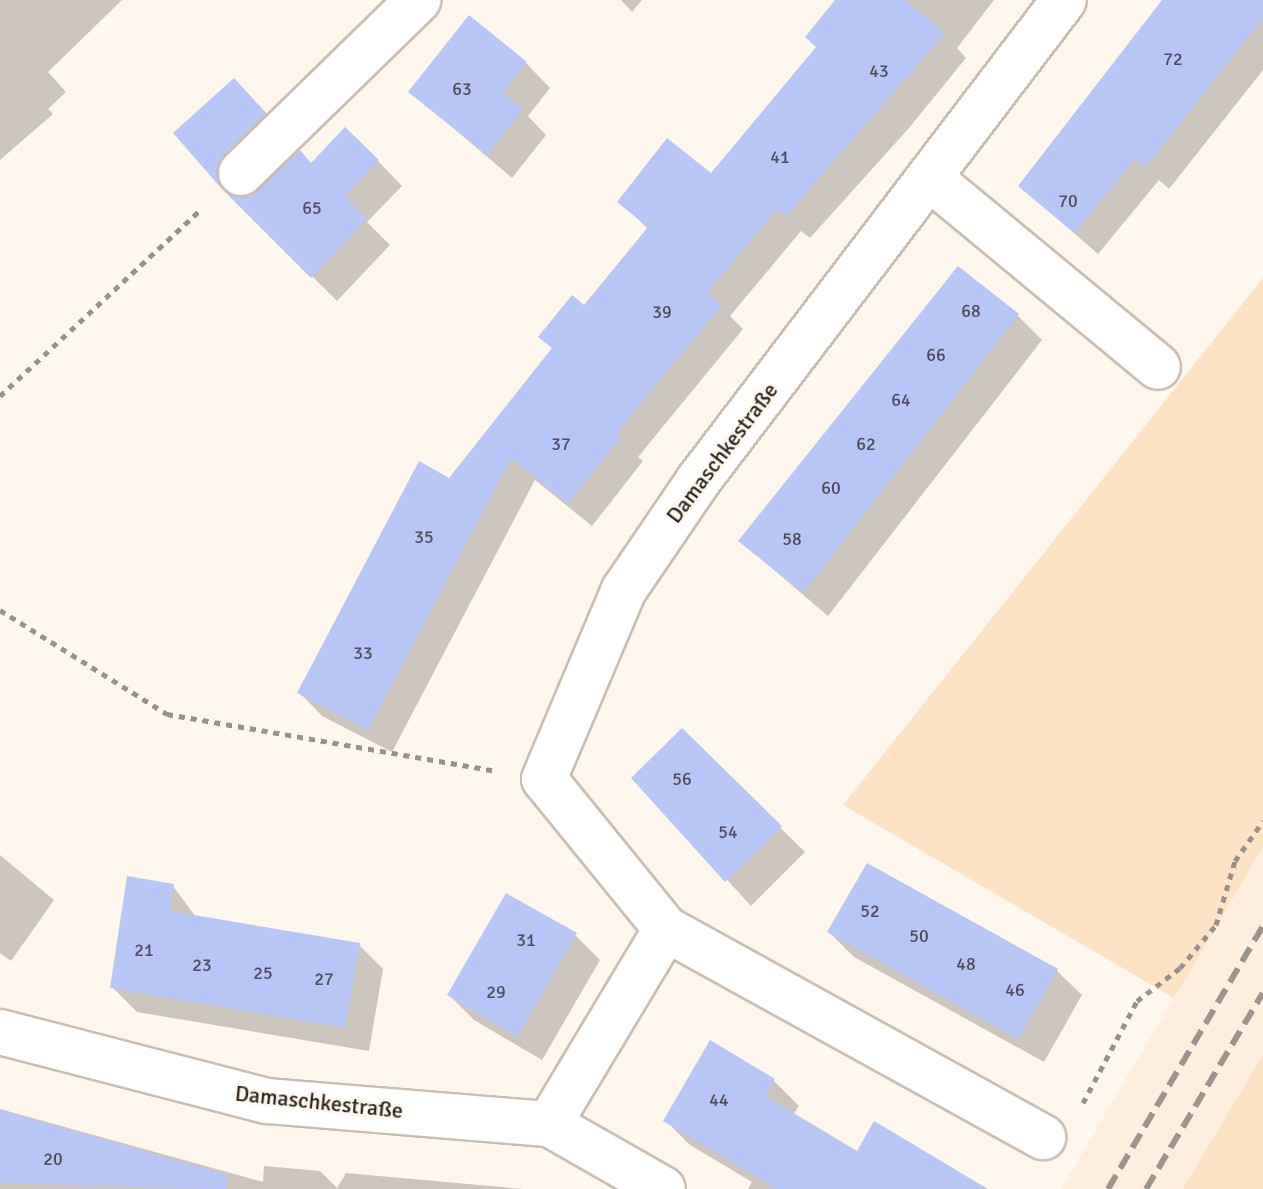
<!DOCTYPE html>
<html>
<head>
<meta charset="utf-8">
<style>
  body { margin:0 }
  #map { position:relative; width:1263px; height:1189px; overflow:hidden; background:#fef7ee; font-family:Signika,sans-serif }
  div>[style] { position:absolute }
  .built>* { inset:0; background:#fdeede }
  .green>* { inset:0; background:#fde2c3 }
  .shadow>* { inset:0; background:#0003 }
  .building>* { inset:0; background:#b8c5f7 }
  .path>* { height:5px; margin-top:-2.5px; transform-origin:0; background:repeating-linear-gradient(90deg,#98928b 0 6px,transparent 0 12px) }
  .roads { filter:drop-shadow(2px 0 #cabdaf) drop-shadow(-2px 0 #cabdaf) drop-shadow(0 2px #cabdaf) drop-shadow(0 -2px #cabdaf) }
  .minor>* { height:44px; margin:-22px; padding:0 22px; transform-origin:22px; border-radius:22px; background:#fff }
  .rail>* { height:6px; margin-top:-3px; transform-origin:0; background:repeating-linear-gradient(90deg,#9c958e 0 16px,transparent 0 24px) }
  span { translate:-50% -50%; white-space:nowrap; text-align:center; line-height:1.15; -webkit-text-stroke:6px #fef7ee; paint-order:stroke }
  .number-label { font-size:18px; color:#4d4c55 }
  .number-label span { -webkit-text-stroke-width:0 }
  .street-label { font-size:22px; color:#29241f }
</style>
</head>
<body>
<div id="map">
  <div class="built">
    <div style="clip-path:polygon(1263px 847px,1263px 1055px,1183px 1189px,1061px 1189px)"></div>
  </div>
  <div class="green">
    <div style="clip-path:polygon(1263px 278px,1263px 847px,1174px 998px,843px 805px)"></div>
    <div style="clip-path:polygon(1263px 1055px,1263px 1189px,1183px 1189px)"></div>
  </div>
  <div class="shadow">
    <div style="clip-path:polygon(0 0,122px 0,48px 72px,66px 92px,48px 109px,53px 114px,0 160px)"></div>
    <div style="clip-path:polygon(621px 0,642px 0,632px 12px)"></div>
    <div style="clip-path:polygon(838px 0,994px 0,957px 48px,966px 58px,909px 128px,810px 238px,801px 231px,730px 316px,743px 329px,638px 457px,643px 461px,592px 526px,535px 480px,392px 752px,322px 716px,299px 692px,450px 480px,648px 229px,620px 201px,711px 176px,818px 48px)"></div>
    <div style="clip-path:polygon(1170px 0,1263px 0,1263px 70px,1169px 189px,1159px 180px,1098px 254px,1020px 186px)"></div>
    <div style="clip-path:polygon(526px 63px,550px 88px,528px 116px,546px 135px,512px 178px,411px 92px)"></div>
    <div style="clip-path:polygon(259px 105px,290px 139px,242px 198px,312px 165px,378px 161px,402px 186px,367px 222px,390px 245px,337px 301px,223px 187px,217px 157px,176px 133px)"></div>
    <div style="clip-path:polygon(1017px 315px,1042px 340px,828px 616px,740px 541px)"></div>
    <div style="clip-path:polygon(682px 731px,805px 852px,751px 906px,634px 778px)"></div>
    <div style="clip-path:polygon(0 855px,54px 900px,11px 961px,0 953px)"></div>
    <div style="clip-path:polygon(173px 886px,196px 917px,359px 945px,383px 969px,369px 1051px,137px 1012px,113px 988px)"></div>
    <div style="clip-path:polygon(829px 932px,1057px 971px,1082px 995px,1044px 1062px,854px 957px)"></div>
    <div style="clip-path:polygon(575px 935px,600px 960px,542px 1060px,474px 1020px,449px 995px)"></div>
    <div style="clip-path:polygon(711px 1043px,774px 1081px,799px 1106px,793px 1115px,857px 1154px,969px 1189px,748px 1189px,752px 1182px,690px 1145px,665px 1120px)"></div>
    <div style="clip-path:polygon(0 1109px,263px 1182px,264px 1166px,320px 1171px,337px 1188px,346px 1173px,523px 1189px,0 1189px)"></div>
  </div>
  <div class="building">
    <div style="clip-path:polygon(835px 0,904px 0,945px 33px,786px 216px,777px 209px,707px 293px,722px 305px,616px 433px,621px 437px,568px 504px,511px 458px,368px 730px,297px 693px,419px 461px,449px 478px,552px 348px,538px 337px,572px 295px,584px 305px,648px 227px,617px 202px,667px 138px,711px 173px,816px 47px,805px 37px)"></div>
    <div style="clip-path:polygon(1162px 0,1263px 0,1263px 18px,1145px 168px,1135px 159px,1074px 233px,1018px 186px)"></div>
    <div style="clip-path:polygon(469px 15px,527px 62px,503px 92px,523px 109px,487px 155px,408px 92px)"></div>
    <div style="clip-path:polygon(234px 78px,266px 113px,223px 156px,217px 167px,221px 188px,173px 133px)"></div>
    <div style="clip-path:polygon(345px 127px,379px 160px,344px 196px,367px 219px,311px 278px,225px 192px,248px 197px,300px 150px,311px 163px)"></div>
    <div style="clip-path:polygon(958px 266px,1019px 314px,803px 593px,738px 541px)"></div>
    <div style="clip-path:polygon(682px 728px,782px 826px,725px 882px,631px 778px)"></div>
    <div style="clip-path:polygon(867px 863px,1058px 969px,1018px 1039px,827px 932px)"></div>
    <div style="clip-path:polygon(127px 876px,174px 884px,170px 911px,360px 943px,345px 1028px,110px 988px)"></div>
    <div style="clip-path:polygon(506px 893px,577px 933px,517px 1037px,447px 995px)"></div>
    <div style="clip-path:polygon(710px 1040px,775px 1079px,765px 1096px,857px 1151px,874px 1121px,988px 1189px,777px 1189px,663px 1121px)"></div>
    <div style="clip-path:polygon(0 1110px,228px 1175px,226px 1189px,0 1183px)"></div>
  </div>
  <div class="path">
    <div style="left:0;top:396px;width:275px;rotate:-42.9deg"></div>
    <div style="left:0;top:610px;width:197px;rotate:31.9deg"></div>
    <div style="left:167px;top:714px;width:330px;rotate:9.8deg"></div>
    <div style="left:1083px;top:1103px;width:115px;rotate:-62.1deg"></div>
    <div style="left:1137px;top:1001px;width:54px;rotate:-37.5deg"></div>
    <div style="left:1180px;top:968px;width:56px;rotate:-50.1deg"></div>
    <div style="left:1216px;top:925px;width:67px;rotate:-73.5deg"></div>
    <div style="left:1235px;top:861px;width:49px;rotate:-55deg"></div>
  </div>
  <div class="roads">
    <div class="minor">
      <div style="left:241px;top:173px;width:248px;rotate:-44.3deg"></div>
      <div style="left:932px;top:180px;width:293px;rotate:39.6deg"></div>
      <div style="left:666px;top:929px;width:431px;rotate:28.9deg"></div>
      <div style="left:0;top:1032px;width:276px;rotate:14.5deg"></div>
      <div style="left:267px;top:1101px;width:283px;rotate:4.7deg"></div>
      <div style="left:549px;top:1124px;width:227px;rotate:-59deg"></div>
      <div style="left:666px;top:929px;width:193px;rotate:-129.1deg"></div>
      <div style="left:544px;top:779px;width:205px;rotate:-67.1deg"></div>
      <div style="left:624px;top:590px;width:132px;rotate:-55.8deg"></div>
      <div style="left:698px;top:481px;width:604px;rotate:-52.73deg"></div>
      <div style="left:549px;top:1124px;width:131px;rotate:29.7deg"></div>
    </div>
  </div>
  <div class="rail">
    <div style="left:1108px;top:1189px;width:305px;rotate:-59.5deg"></div>
    <div style="left:1146px;top:1189px;width:228px;rotate:-59.2deg"></div>
  </div>
  <div class="number-label">
    <span style="left:1173px;top:59px">72</span>
    <span style="left:879px;top:71px">43</span>
    <span style="left:462px;top:89px">63</span>
    <span style="left:780px;top:157px">41</span>
    <span style="left:1068px;top:201px">70</span>
    <span style="left:312px;top:208px">65</span>
    <span style="left:971px;top:311px">68</span>
    <span style="left:662px;top:312px">39</span>
    <span style="left:936px;top:355px">66</span>
    <span style="left:901px;top:400px">64</span>
    <span style="left:561px;top:444px">37</span>
    <span style="left:866px;top:444px">62</span>
    <span style="left:831px;top:488px">60</span>
    <span style="left:424px;top:537px">35</span>
    <span style="left:792px;top:539px">58</span>
    <span style="left:363px;top:653px">33</span>
    <span style="left:682px;top:779px">56</span>
    <span style="left:728px;top:832px">54</span>
    <span style="left:870px;top:911px">52</span>
    <span style="left:919px;top:936px">50</span>
    <span style="left:526px;top:940px">31</span>
    <span style="left:144px;top:950px">21</span>
    <span style="left:966px;top:964px">48</span>
    <span style="left:202px;top:965px">23</span>
    <span style="left:263px;top:973px">25</span>
    <span style="left:324px;top:979px">27</span>
    <span style="left:1015px;top:990px">46</span>
    <span style="left:496px;top:992px">29</span>
    <span style="left:719px;top:1100px">44</span>
    <span style="left:53px;top:1159px">20</span>
  </div>
  <div class="street-label">
    <span style="left:722px;top:453px;rotate:-53deg">Damaschkestraße</span>
    <span style="left:319px;top:1102px;rotate:6deg">Damaschkestraße</span>
  </div>
</div>
</body>
</html>
